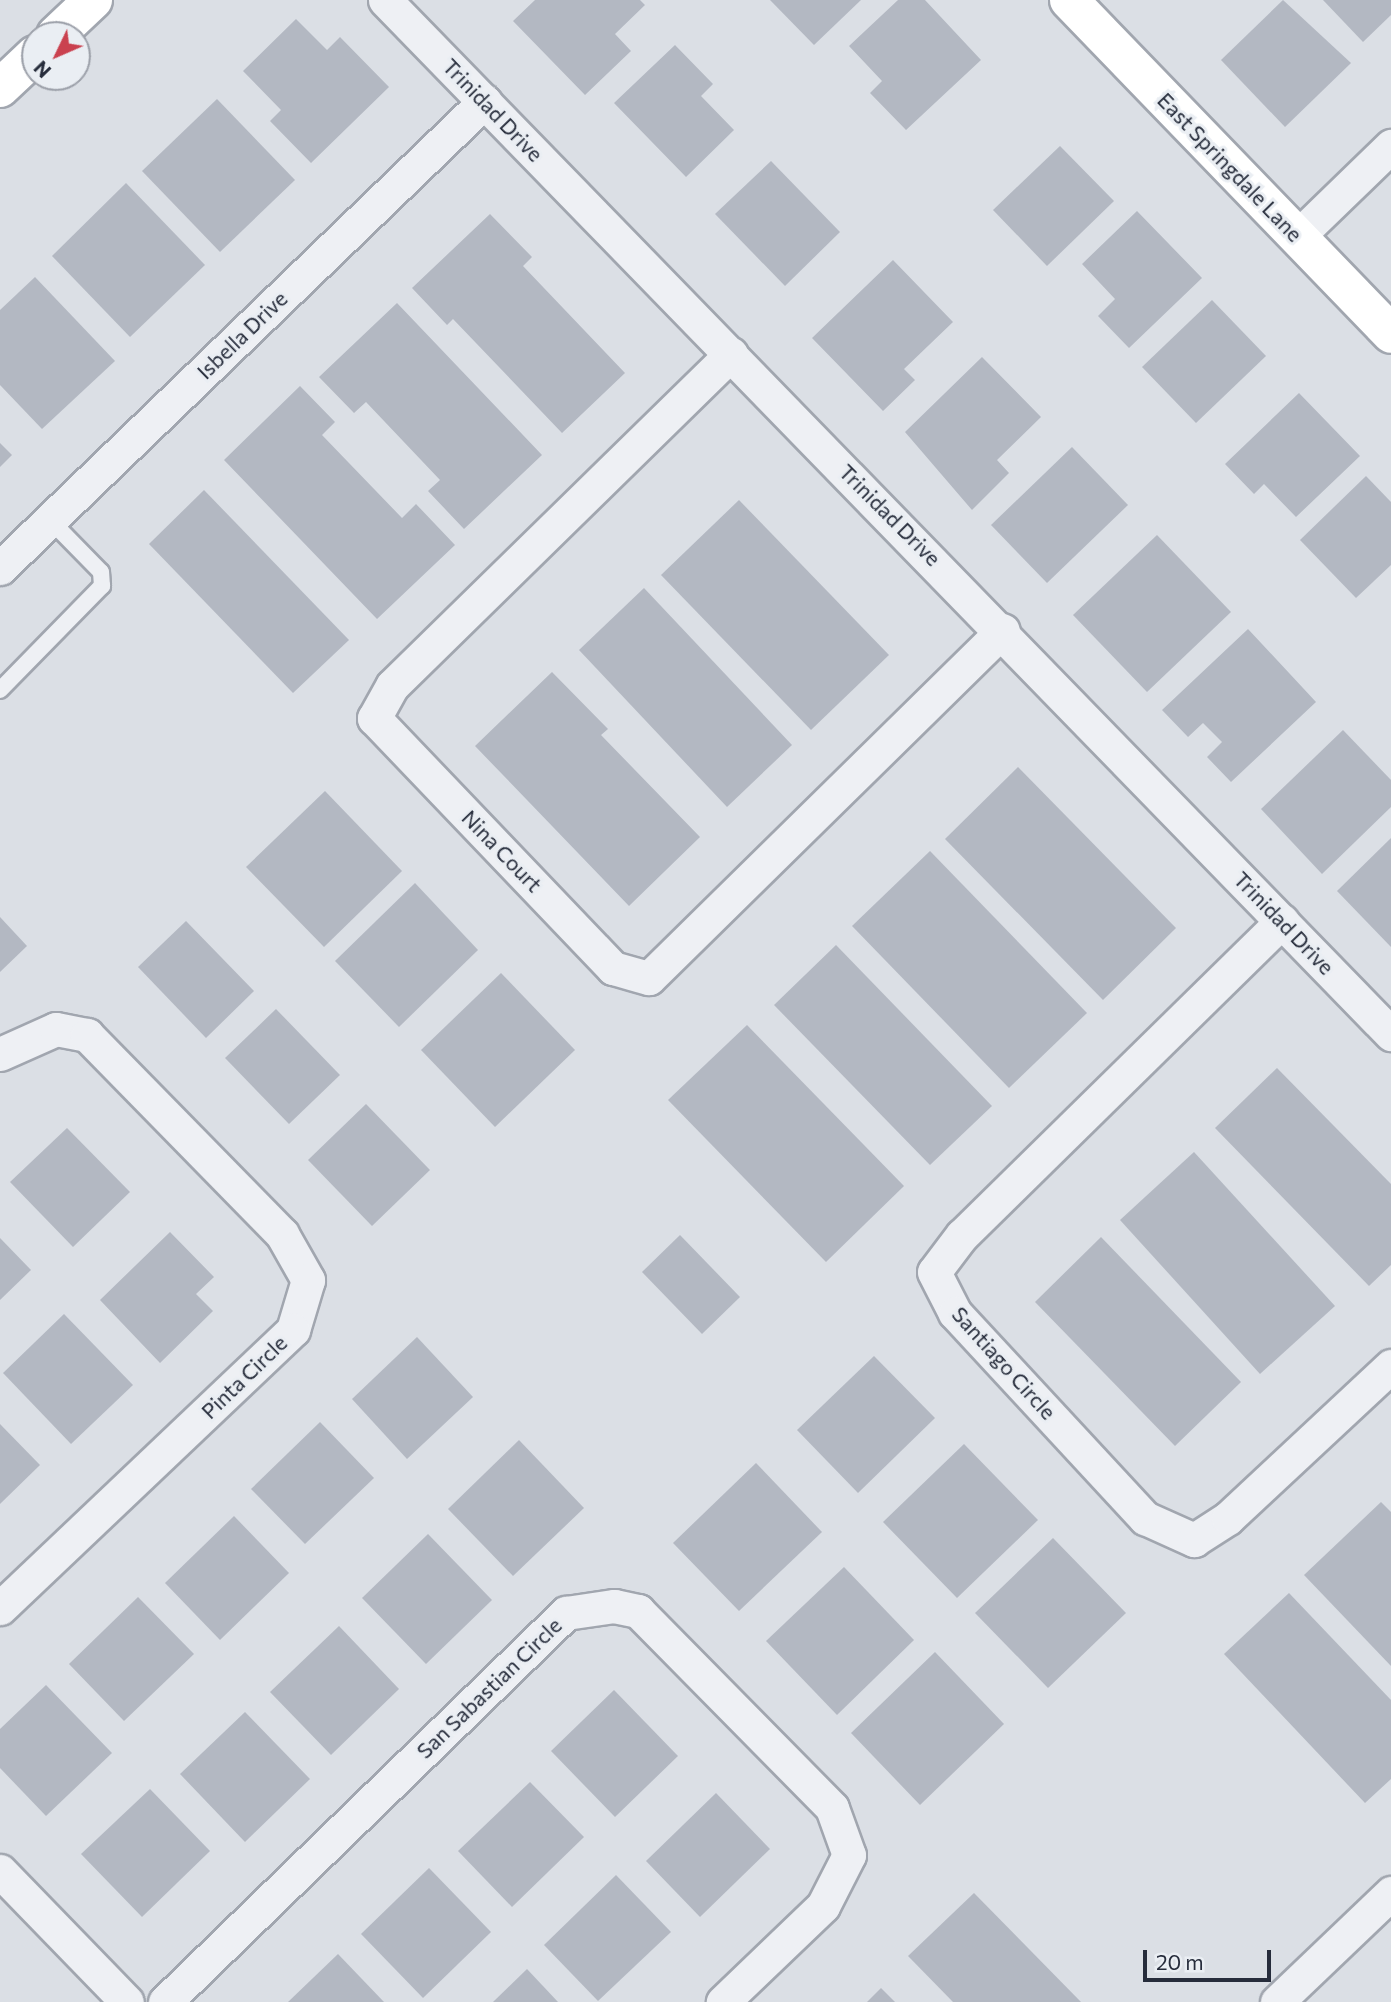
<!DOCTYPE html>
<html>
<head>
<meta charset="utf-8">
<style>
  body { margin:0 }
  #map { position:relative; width:1391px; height:2002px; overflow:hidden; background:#dbdfe5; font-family:Commissioner,sans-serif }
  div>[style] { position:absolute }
  .building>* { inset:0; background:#b3b8c2 }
  .roads { filter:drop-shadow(2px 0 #a1a6af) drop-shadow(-2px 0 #a1a6af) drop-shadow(0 2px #a1a6af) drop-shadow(0 -2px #a1a6af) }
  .lane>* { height:16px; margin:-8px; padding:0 8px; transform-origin:8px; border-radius:8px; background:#eef0f4 }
  .street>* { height:33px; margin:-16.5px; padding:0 16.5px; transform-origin:16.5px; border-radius:16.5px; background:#eef0f4 }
  .secondary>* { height:38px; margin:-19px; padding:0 19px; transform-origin:19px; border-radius:19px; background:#fff }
  .primary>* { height:38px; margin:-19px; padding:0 19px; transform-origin:19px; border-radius:19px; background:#fff }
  span { translate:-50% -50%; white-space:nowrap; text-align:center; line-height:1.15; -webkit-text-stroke:6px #eaeef3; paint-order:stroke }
  .street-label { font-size:21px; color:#262c3b }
  .north { position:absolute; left:21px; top:21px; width:70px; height:70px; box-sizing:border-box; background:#eaeef3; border:2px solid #9ca0a9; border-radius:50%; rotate:226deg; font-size:19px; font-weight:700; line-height:28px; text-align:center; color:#262c3b }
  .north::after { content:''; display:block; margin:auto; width:24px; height:32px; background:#ca414f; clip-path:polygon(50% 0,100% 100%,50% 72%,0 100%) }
  .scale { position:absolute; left:1143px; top:1950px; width:128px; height:32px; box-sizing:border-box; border:4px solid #262c3b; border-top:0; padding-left:9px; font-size:21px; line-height:24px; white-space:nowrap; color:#262c3b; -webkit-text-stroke:5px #eaeef3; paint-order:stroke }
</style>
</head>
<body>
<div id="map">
  <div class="building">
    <div style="clip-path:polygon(535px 0,640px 0,645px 5px,615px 34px,631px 51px,585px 95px,513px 21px)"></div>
    <div style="clip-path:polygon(770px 0,861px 0,814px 45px)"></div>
    <div style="clip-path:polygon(898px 0,925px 0,981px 60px,906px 130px,870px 93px,882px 81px,849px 46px)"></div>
    <div style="clip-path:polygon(1283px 0,1351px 63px,1285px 127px,1221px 60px)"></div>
    <div style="clip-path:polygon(1323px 0,1391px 0,1391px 15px,1363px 42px)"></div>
    <div style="clip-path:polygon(296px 19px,327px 50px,340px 37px,389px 87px,311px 163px,270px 121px,281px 110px,243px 71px)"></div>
    <div style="clip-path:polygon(675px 45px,713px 84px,701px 96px,734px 130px,686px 177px,614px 103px)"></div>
    <div style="clip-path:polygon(217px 99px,295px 180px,220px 252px,142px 171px)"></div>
    <div style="clip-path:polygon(1060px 146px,1114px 201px,1047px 266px,993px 210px)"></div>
    <div style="clip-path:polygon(771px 161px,840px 232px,785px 286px,715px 214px)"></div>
    <div style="clip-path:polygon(126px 183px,205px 265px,130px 337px,52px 256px)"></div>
    <div style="clip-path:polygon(1137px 211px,1202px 278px,1129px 348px,1098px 316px,1115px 299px,1082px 264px)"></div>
    <div style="clip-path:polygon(490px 214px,532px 257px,523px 266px,625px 373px,562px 433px,453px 319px,447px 325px,412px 288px)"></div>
    <div style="clip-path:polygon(893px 260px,953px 322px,904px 369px,915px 380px,883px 411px,812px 338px)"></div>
    <div style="clip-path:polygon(35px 277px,115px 361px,42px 429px,0 385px,0 310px)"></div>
    <div style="clip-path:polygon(1212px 300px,1266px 356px,1196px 423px,1142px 367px)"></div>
    <div style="clip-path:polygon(397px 303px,542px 455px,464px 529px,428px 491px,440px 480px,366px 402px,354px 413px,319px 377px)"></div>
    <div style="clip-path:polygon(982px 357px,1041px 417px,997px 460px,1009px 473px,972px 510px,905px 432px)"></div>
    <div style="clip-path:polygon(300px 386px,335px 422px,322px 435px,402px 518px,416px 504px,455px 545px,377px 619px,224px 460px)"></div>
    <div style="clip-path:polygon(1299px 393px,1360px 456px,1296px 517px,1264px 484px,1254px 494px,1225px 464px)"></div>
    <div style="clip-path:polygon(0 443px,12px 455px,0 467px)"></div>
    <div style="clip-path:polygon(1072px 447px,1128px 505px,1047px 583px,991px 525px)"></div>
    <div style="clip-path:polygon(1366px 476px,1391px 502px,1391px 565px,1356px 598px,1300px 540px)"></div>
    <div style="clip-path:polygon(204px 490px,349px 640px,293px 693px,149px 544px)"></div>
    <div style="clip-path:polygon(739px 500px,889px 655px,811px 730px,661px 575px)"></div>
    <div style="clip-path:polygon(1157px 535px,1231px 612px,1147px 692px,1073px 615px)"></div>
    <div style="clip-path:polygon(644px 588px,792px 745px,727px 807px,579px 650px)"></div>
    <div style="clip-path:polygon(1248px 629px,1316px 702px,1231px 782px,1207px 757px,1222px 742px,1203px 723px,1188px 737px,1162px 710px)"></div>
    <div style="clip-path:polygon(552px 672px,608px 729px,601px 735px,700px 837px,629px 906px,475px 746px)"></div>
    <div style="clip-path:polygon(1343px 730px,1391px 780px,1391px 807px,1322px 874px,1261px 809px)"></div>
    <div style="clip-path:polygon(1018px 767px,1176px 928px,1103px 1000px,945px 839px)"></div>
    <div style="clip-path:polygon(325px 791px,402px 871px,324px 947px,246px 867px)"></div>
    <div style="clip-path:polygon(1391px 838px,1391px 947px,1337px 891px)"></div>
    <div style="clip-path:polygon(930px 851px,1087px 1013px,1009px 1088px,852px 926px)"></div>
    <div style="clip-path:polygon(415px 883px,478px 950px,399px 1027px,335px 961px)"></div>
    <div style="clip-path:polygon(0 917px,27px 946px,0 972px)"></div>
    <div style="clip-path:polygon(186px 921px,254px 991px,206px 1038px,138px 967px)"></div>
    <div style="clip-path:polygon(836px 945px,992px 1106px,930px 1165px,774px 1005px)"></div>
    <div style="clip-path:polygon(501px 973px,575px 1050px,495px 1127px,421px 1050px)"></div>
    <div style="clip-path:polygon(276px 1009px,340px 1075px,289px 1124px,225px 1058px)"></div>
    <div style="clip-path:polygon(747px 1025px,904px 1186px,826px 1262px,668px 1100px)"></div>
    <div style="clip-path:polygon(1277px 1068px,1391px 1184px,1391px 1265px,1369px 1286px,1215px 1128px)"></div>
    <div style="clip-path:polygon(366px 1104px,430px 1170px,372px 1226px,308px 1160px)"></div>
    <div style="clip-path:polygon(67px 1128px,130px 1192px,73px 1247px,10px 1182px)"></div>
    <div style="clip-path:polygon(1194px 1152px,1335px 1306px,1260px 1374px,1120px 1220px)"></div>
    <div style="clip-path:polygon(170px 1232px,214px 1277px,196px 1294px,213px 1311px,160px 1363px,100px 1300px)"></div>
    <div style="clip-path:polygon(680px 1235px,740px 1297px,702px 1334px,642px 1272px)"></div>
    <div style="clip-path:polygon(1101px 1237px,1241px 1382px,1175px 1446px,1035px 1302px)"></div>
    <div style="clip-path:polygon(0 1238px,31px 1270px,0 1300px)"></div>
    <div style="clip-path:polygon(64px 1314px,133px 1385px,71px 1444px,3px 1373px)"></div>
    <div style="clip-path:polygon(417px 1337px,473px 1397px,407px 1459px,352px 1399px)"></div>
    <div style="clip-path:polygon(874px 1356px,935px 1418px,858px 1493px,797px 1430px)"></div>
    <div style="clip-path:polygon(320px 1422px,374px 1478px,305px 1544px,251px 1489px)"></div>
    <div style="clip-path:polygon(0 1424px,40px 1465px,0 1504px)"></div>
    <div style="clip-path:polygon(519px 1440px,584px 1508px,513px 1576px,448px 1509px)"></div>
    <div style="clip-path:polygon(964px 1444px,1038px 1520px,957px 1598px,883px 1522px)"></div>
    <div style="clip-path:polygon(756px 1463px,822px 1532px,739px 1611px,673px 1543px)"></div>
    <div style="clip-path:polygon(1381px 1502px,1391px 1512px,1391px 1666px,1304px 1575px)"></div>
    <div style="clip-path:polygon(234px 1516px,289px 1573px,220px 1640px,165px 1583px)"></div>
    <div style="clip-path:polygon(428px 1534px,492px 1600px,426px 1664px,362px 1598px)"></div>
    <div style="clip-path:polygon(1053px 1538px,1126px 1613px,1048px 1688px,975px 1613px)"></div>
    <div style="clip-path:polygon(844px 1567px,914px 1640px,837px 1715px,766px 1641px)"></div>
    <div style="clip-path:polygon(1289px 1593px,1391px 1700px,1391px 1779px,1365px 1803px,1224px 1654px)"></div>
    <div style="clip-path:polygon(138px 1597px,194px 1654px,124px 1721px,69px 1664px)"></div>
    <div style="clip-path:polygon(339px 1626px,399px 1689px,331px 1755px,270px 1692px)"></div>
    <div style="clip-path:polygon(935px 1652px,1004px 1724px,920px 1805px,851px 1733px)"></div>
    <div style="clip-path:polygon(46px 1685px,112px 1753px,46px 1816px,0 1768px,0 1729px)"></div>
    <div style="clip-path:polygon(614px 1690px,678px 1756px,615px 1817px,551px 1751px)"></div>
    <div style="clip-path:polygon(245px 1712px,310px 1779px,245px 1842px,180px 1774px)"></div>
    <div style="clip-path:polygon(530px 1782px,584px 1837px,512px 1907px,458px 1851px)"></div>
    <div style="clip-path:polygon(150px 1789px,210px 1851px,142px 1917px,81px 1854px)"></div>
    <div style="clip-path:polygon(716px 1793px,770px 1849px,700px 1917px,646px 1861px)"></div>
    <div style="clip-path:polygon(429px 1868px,491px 1932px,423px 1998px,361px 1934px)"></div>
    <div style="clip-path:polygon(616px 1875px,671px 1932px,598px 2001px,544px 1945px)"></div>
    <div style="clip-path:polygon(974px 1893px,1081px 2002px,953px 2002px,908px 1956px)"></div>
    <div style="clip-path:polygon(338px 1954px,384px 2002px,288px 2002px)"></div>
    <div style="clip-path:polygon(527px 1969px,558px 2002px,493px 2002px)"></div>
    <div style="clip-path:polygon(881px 1988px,895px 2002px,867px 2002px)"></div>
  </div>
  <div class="roads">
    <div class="lane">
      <div style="left:0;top:690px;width:146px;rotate:-45.6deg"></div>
      <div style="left:102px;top:586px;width:14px;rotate:-94deg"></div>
      <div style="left:101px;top:572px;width:73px;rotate:-134.4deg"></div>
    </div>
    <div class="street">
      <div style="left:385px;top:0;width:1443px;rotate:45.79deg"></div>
      <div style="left:1297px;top:237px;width:131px;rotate:-44.1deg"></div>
      <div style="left:731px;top:354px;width:474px;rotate:135.6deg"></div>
      <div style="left:392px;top:686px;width:37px;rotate:119deg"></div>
      <div style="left:374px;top:718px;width:346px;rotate:46.3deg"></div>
      <div style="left:613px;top:968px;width:37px;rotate:16deg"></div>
      <div style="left:649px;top:978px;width:496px;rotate:-44.5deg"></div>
      <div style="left:0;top:568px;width:673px;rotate:-43.92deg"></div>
      <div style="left:1282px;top:921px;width:448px;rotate:135.5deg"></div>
      <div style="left:962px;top:1235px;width:46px;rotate:127.1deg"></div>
      <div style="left:934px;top:1272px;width:46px;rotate:62.9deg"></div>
      <div style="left:955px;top:1313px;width:280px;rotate:47.2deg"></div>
      <div style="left:1145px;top:1518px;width:54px;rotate:24.2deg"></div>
      <div style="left:1194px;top:1540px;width:40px;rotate:-32.9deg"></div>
      <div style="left:1228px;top:1518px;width:223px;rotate:-43deg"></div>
      <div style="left:0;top:1054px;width:61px;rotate:-24.1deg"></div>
      <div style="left:56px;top:1029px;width:32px;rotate:11deg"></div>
      <div style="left:87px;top:1035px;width:279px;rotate:45.6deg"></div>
      <div style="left:282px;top:1234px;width:53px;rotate:60.5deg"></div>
      <div style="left:308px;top:1280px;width:52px;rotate:106.7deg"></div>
      <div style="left:293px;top:1330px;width:404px;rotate:136.5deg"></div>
      <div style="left:0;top:1871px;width:182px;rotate:45.9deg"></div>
      <div style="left:165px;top:2002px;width:559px;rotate:-44.13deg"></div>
      <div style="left:566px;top:1613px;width:49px;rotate:-8.3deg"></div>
      <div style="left:614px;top:1606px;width:25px;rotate:12deg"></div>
      <div style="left:638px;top:1611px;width:276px;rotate:45.4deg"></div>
      <div style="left:832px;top:1808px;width:50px;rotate:70.1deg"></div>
      <div style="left:849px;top:1855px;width:57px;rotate:117deg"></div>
      <div style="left:823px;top:1906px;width:139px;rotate:136.2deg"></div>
      <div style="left:1277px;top:2002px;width:158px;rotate:-43.7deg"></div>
    </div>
    <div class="secondary">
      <div style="left:1069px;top:0;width:464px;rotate:46deg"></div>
    </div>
    <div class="primary">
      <div style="left:56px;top:35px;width:51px;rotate:-43.4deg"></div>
      <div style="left:0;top:88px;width:48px;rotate:-43.3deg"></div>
    </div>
  </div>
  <div class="street-label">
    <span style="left:493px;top:110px;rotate:46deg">Trinidad Drive</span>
    <span style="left:1230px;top:167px;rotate:46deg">East Springdale Lane</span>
    <span style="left:242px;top:335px;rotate:-44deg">Isbella Drive</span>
    <span style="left:890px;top:515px;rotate:45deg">Trinidad Drive</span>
    <span style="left:502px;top:851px;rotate:46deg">Nina Court</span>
    <span style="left:1284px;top:923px;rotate:46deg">Trinidad Drive</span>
    <span style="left:1004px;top:1363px;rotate:48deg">Santiago Circle</span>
    <span style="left:244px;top:1377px;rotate:-44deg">Pinta Circle</span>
    <span style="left:489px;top:1688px;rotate:-44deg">San Sabastian Circle</span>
  </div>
  <div class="north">N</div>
  <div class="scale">20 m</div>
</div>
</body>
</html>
